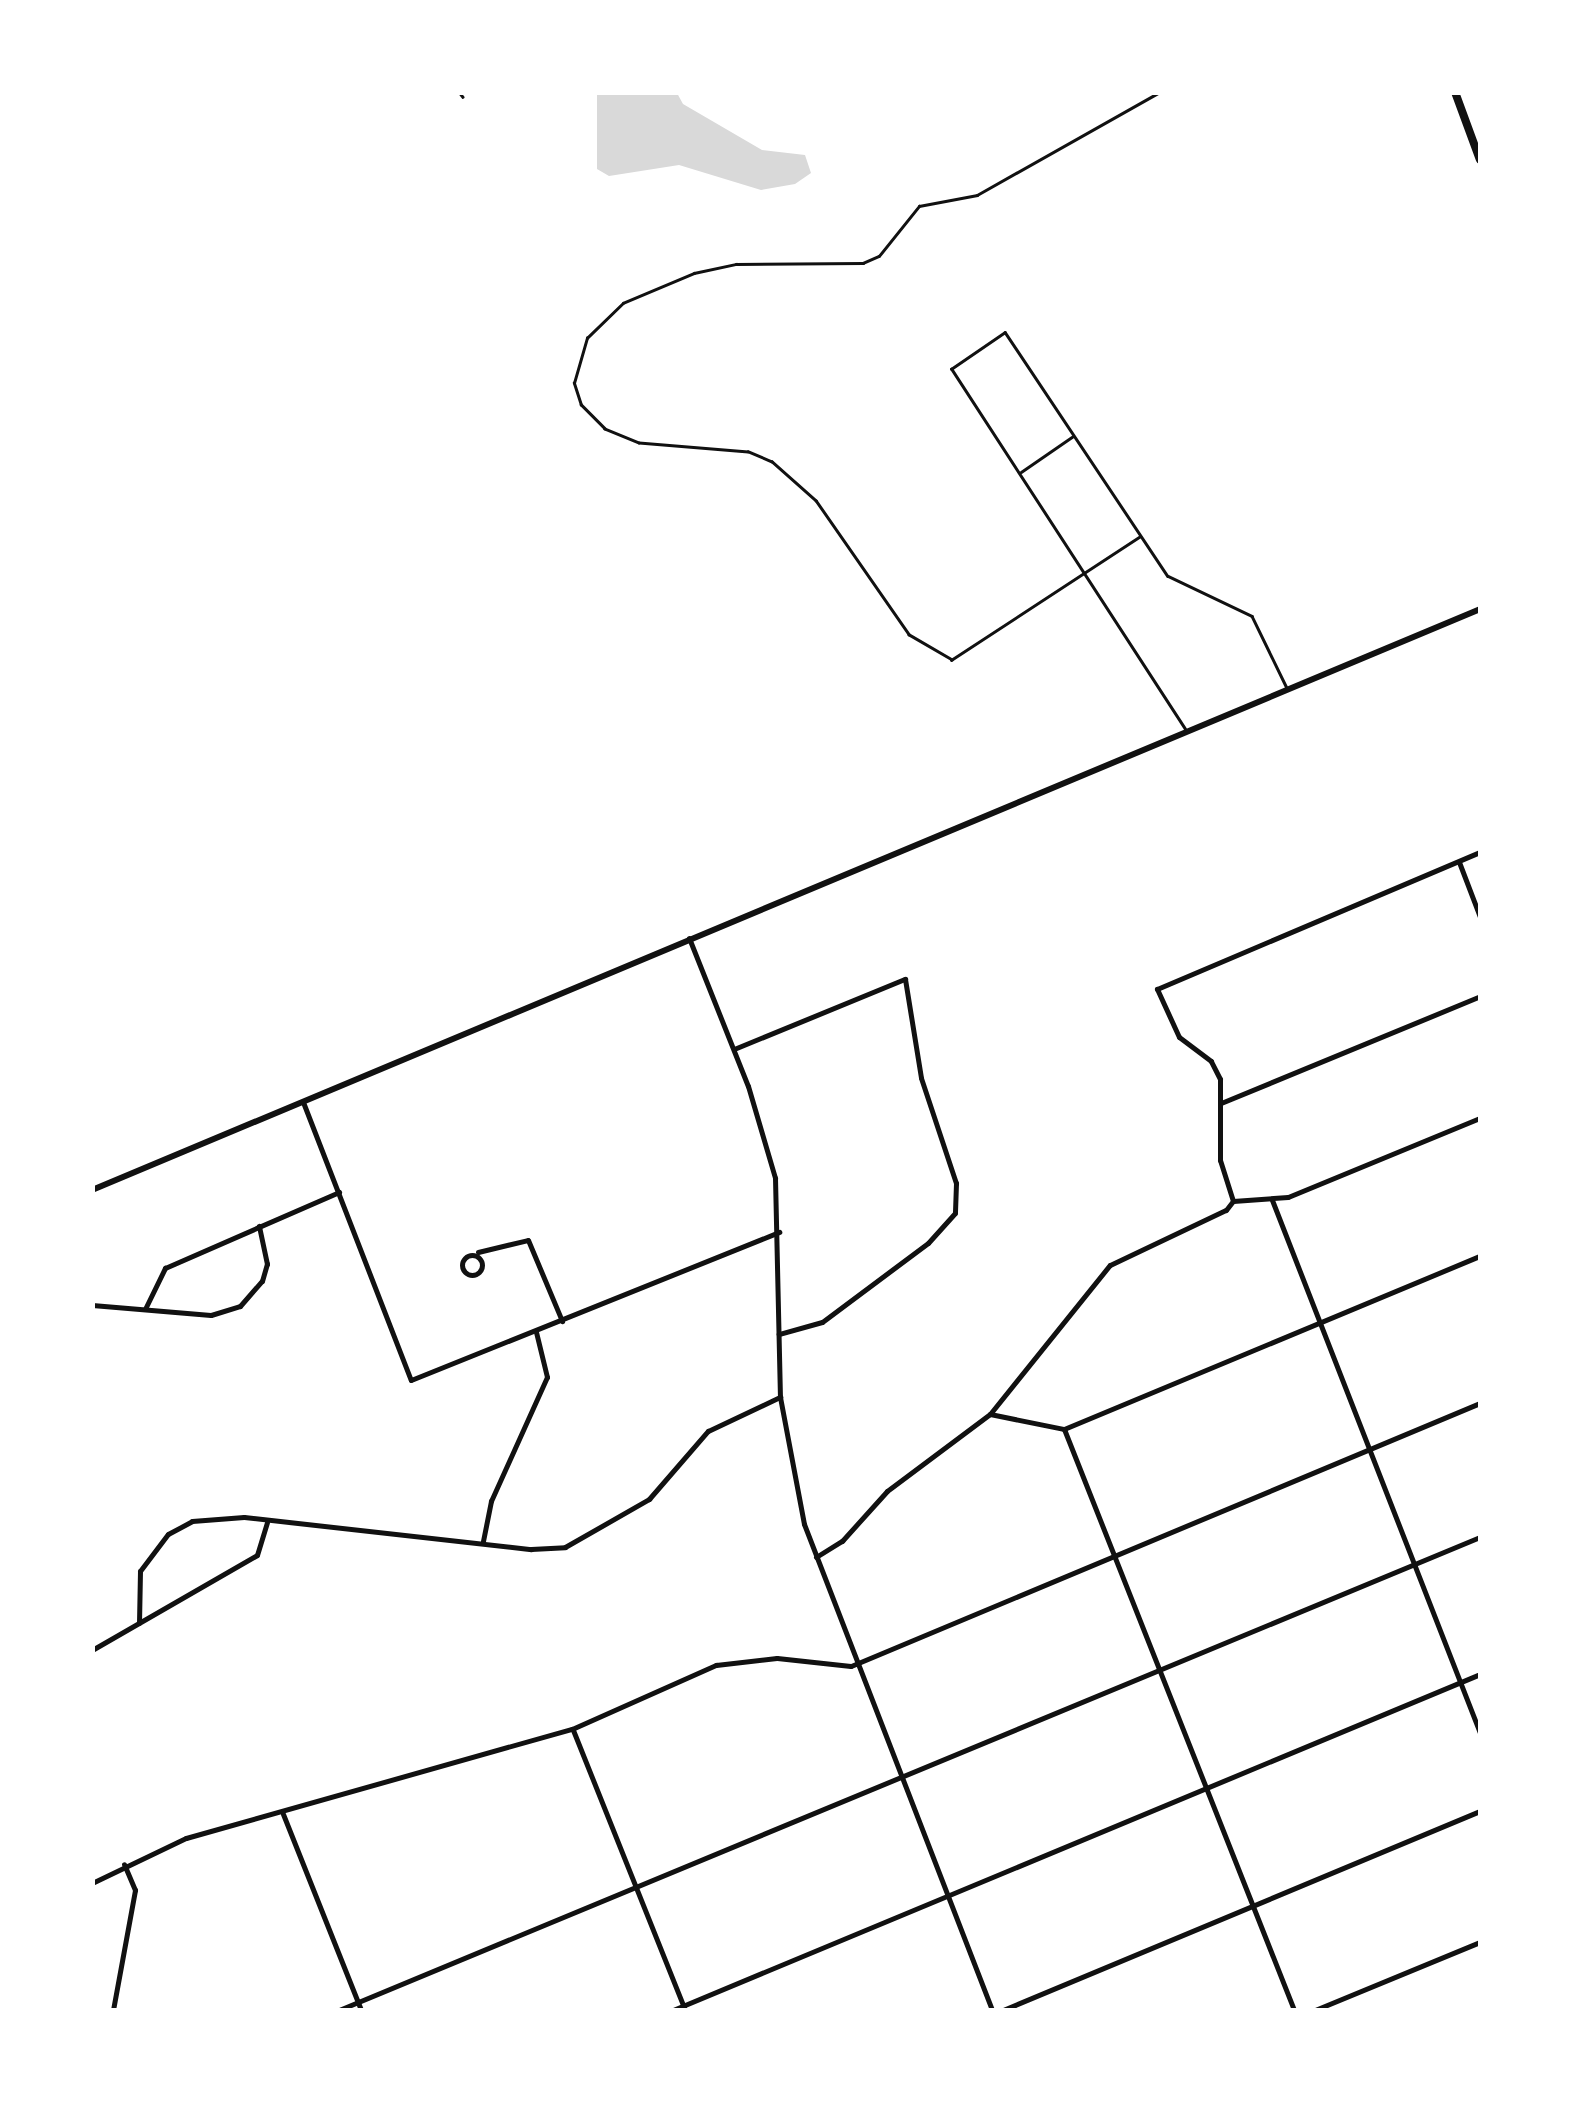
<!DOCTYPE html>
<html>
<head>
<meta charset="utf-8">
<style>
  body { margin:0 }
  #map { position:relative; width:1573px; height:2103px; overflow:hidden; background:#fff; font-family:Inter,sans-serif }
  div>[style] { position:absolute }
  .water>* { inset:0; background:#d9d9d9 }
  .service>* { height:2.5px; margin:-1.25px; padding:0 1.25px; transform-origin:1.25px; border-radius:1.25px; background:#111 }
  .minor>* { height:5px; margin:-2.5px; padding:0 2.5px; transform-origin:2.5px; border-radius:2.5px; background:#111 }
  .minor>.ring { margin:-2.5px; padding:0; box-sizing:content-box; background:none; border:5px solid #111; border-radius:50% }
  .tertiary>* { height:5px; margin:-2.5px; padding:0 2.5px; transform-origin:2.5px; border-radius:2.5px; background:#111 }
  .secondary>* { height:6px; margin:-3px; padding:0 3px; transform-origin:3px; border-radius:3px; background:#111 }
  .trunk>* { height:8px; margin:-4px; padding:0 4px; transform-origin:4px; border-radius:4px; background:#111 }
  span { translate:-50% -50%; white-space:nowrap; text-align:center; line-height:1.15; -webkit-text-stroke:8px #fff; paint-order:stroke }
  .frame { position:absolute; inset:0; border:95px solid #fff; pointer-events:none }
</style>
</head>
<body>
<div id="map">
  <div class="water">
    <div style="clip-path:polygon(597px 92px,677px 93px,683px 104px,762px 150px,805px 155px,811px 173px,795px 184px,761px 190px,679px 165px,609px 176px,597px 169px)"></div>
  </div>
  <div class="service">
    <div style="left:459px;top:92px;width:6px;rotate:51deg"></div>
    <div style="left:1021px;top:472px;width:62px;rotate:-34.5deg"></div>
    <div style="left:1140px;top:537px;width:225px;rotate:146.8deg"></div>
    <div style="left:952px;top:660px;width:50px;rotate:-149.8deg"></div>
    <div style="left:909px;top:635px;width:163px;rotate:-124.8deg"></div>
    <div style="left:816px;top:501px;width:59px;rotate:-138.4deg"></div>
    <div style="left:772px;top:462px;width:26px;rotate:-157deg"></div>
    <div style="left:748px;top:452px;width:109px;rotate:-175.3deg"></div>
    <div style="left:639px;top:443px;width:37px;rotate:-158deg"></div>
    <div style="left:605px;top:429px;width:34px;rotate:-135deg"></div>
    <div style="left:581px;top:405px;width:23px;rotate:-108deg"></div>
    <div style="left:574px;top:383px;width:47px;rotate:-73.9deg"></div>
    <div style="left:587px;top:338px;width:50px;rotate:-44.2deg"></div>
    <div style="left:623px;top:303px;width:77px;rotate:-22.9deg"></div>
    <div style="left:694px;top:273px;width:43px;rotate:-12.1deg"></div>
    <div style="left:736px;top:264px;width:127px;rotate:-0.5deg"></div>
    <div style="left:863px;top:263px;width:17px;rotate:-24deg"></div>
    <div style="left:879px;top:256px;width:64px;rotate:-51.3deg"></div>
    <div style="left:919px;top:206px;width:59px;rotate:-10.7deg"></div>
    <div style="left:977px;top:195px;width:210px;rotate:-29.4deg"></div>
    <div style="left:1185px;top:729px;width:429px;rotate:-123deg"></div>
    <div style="left:951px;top:369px;width:65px;rotate:-34.4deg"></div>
    <div style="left:1005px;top:332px;width:293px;rotate:56.3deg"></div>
    <div style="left:1168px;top:576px;width:93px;rotate:25.5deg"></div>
    <div style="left:1252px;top:616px;width:80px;rotate:64.1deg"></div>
  </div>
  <div class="minor">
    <div style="left:1459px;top:862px;width:59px;rotate:69.1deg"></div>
    <div style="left:734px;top:1049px;width:185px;rotate:-22.3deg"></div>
    <div style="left:905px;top:979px;width:100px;rotate:80.8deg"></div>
    <div style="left:921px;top:1078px;width:111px;rotate:71.6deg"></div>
    <div style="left:956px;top:1183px;width:30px;rotate:92deg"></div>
    <div style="left:955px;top:1213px;width:40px;rotate:132deg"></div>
    <div style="left:928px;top:1243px;width:132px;rotate:143.3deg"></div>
    <div style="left:822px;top:1322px;width:45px;rotate:164.4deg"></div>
    <div style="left:303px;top:1102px;width:298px;rotate:68.8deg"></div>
    <div style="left:411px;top:1380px;width:397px;rotate:-21.9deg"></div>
    <div style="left:1221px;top:1103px;width:280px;rotate:-22.4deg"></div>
    <div style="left:1272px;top:1200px;width:572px;rotate:68.68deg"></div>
    <div style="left:1233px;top:1201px;width:55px;rotate:-4.2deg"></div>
    <div style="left:1288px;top:1197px;width:208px;rotate:-22.4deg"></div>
    <div style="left:478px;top:1252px;width:51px;rotate:-13.5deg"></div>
    <div style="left:528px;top:1240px;width:88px;rotate:67.2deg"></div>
    <div class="ring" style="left:462px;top:1255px;width:15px;height:15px"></div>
    <div style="left:92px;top:1305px;width:119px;rotate:4.8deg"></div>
    <div style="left:211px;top:1315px;width:30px;rotate:-17deg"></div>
    <div style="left:240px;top:1306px;width:33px;rotate:-49deg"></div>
    <div style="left:262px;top:1281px;width:18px;rotate:-74deg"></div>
    <div style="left:267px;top:1264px;width:39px;rotate:-102deg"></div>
    <div style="left:145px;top:1309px;width:46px;rotate:-64deg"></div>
    <div style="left:165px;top:1268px;width:190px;rotate:-23.6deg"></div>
    <div style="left:990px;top:1414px;width:76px;rotate:11.5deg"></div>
    <div style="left:1064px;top:1429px;width:451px;rotate:-22.6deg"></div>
    <div style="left:1064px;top:1429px;width:625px;rotate:68.4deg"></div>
    <div style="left:483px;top:1541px;width:41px;rotate:-78.7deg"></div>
    <div style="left:491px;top:1501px;width:136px;rotate:-65.7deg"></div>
    <div style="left:547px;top:1377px;width:46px;rotate:-103.7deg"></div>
    <div style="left:816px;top:1557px;width:31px;rotate:-32deg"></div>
    <div style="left:842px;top:1541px;width:67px;rotate:-48deg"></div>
    <div style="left:887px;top:1491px;width:129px;rotate:-36.8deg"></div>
    <div style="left:990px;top:1414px;width:191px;rotate:-51.2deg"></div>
    <div style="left:1110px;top:1265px;width:128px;rotate:-25.4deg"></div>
    <div style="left:1226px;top:1210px;width:11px;rotate:-52deg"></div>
    <div style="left:1233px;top:1201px;width:43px;rotate:-107.6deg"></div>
    <div style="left:1220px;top:1160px;width:81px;rotate:-90deg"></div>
    <div style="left:1220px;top:1079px;width:20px;rotate:-117deg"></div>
    <div style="left:1211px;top:1061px;width:40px;rotate:-143deg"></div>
    <div style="left:1179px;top:1037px;width:53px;rotate:-114.6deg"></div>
    <div style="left:1157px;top:989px;width:351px;rotate:-23deg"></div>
    <div style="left:139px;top:1623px;width:52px;rotate:-88.9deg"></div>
    <div style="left:140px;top:1571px;width:46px;rotate:-52.9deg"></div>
    <div style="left:168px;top:1534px;width:27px;rotate:-28deg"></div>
    <div style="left:192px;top:1521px;width:52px;rotate:-4.4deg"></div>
    <div style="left:244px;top:1517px;width:289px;rotate:6.4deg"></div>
    <div style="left:531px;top:1549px;width:34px;rotate:-3deg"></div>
    <div style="left:565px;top:1547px;width:97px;rotate:-29.7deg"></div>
    <div style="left:649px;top:1499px;width:90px;rotate:-49.1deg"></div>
    <div style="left:708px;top:1431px;width:80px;rotate:-25.3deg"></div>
    <div style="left:92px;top:1650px;width:190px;rotate:-29.9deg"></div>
    <div style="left:257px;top:1555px;width:34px;rotate:-73deg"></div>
    <div style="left:573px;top:1730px;width:302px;rotate:68.2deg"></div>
    <div style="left:283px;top:1814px;width:211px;rotate:68.3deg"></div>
    <div style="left:92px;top:1883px;width:104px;rotate:-25.6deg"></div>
    <div style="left:186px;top:1838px;width:401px;rotate:-15.8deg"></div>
    <div style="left:572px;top:1729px;width:158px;rotate:-24deg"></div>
    <div style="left:716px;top:1665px;width:61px;rotate:-6.5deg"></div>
    <div style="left:777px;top:1658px;width:74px;rotate:6.2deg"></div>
    <div style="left:851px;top:1666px;width:682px;rotate:-22.69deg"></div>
    <div style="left:113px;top:2010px;width:122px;rotate:-79.6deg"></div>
    <div style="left:135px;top:1890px;width:28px;rotate:-113deg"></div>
    <div style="left:339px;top:2010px;width:1235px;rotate:-22.52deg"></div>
    <div style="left:673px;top:2010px;width:874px;rotate:-22.6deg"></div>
    <div style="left:1315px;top:2010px;width:178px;rotate:-22.4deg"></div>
  </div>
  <div class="tertiary">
    <div style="left:689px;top:938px;width:159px;rotate:68.3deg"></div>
    <div style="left:748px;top:1086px;width:96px;rotate:73.6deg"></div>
    <div style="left:775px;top:1178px;width:219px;rotate:88.7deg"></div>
    <div style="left:780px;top:1397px;width:129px;rotate:79.3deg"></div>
    <div style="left:804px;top:1524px;width:521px;rotate:68.85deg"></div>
    <div style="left:1003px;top:2010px;width:517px;rotate:-22.65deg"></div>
  </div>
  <div class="secondary">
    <div style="left:92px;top:1190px;width:1505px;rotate:-22.71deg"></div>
  </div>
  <div class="trunk">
    <div style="left:1455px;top:92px;width:72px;rotate:69.8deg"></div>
  </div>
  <div class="frame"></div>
</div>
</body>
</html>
